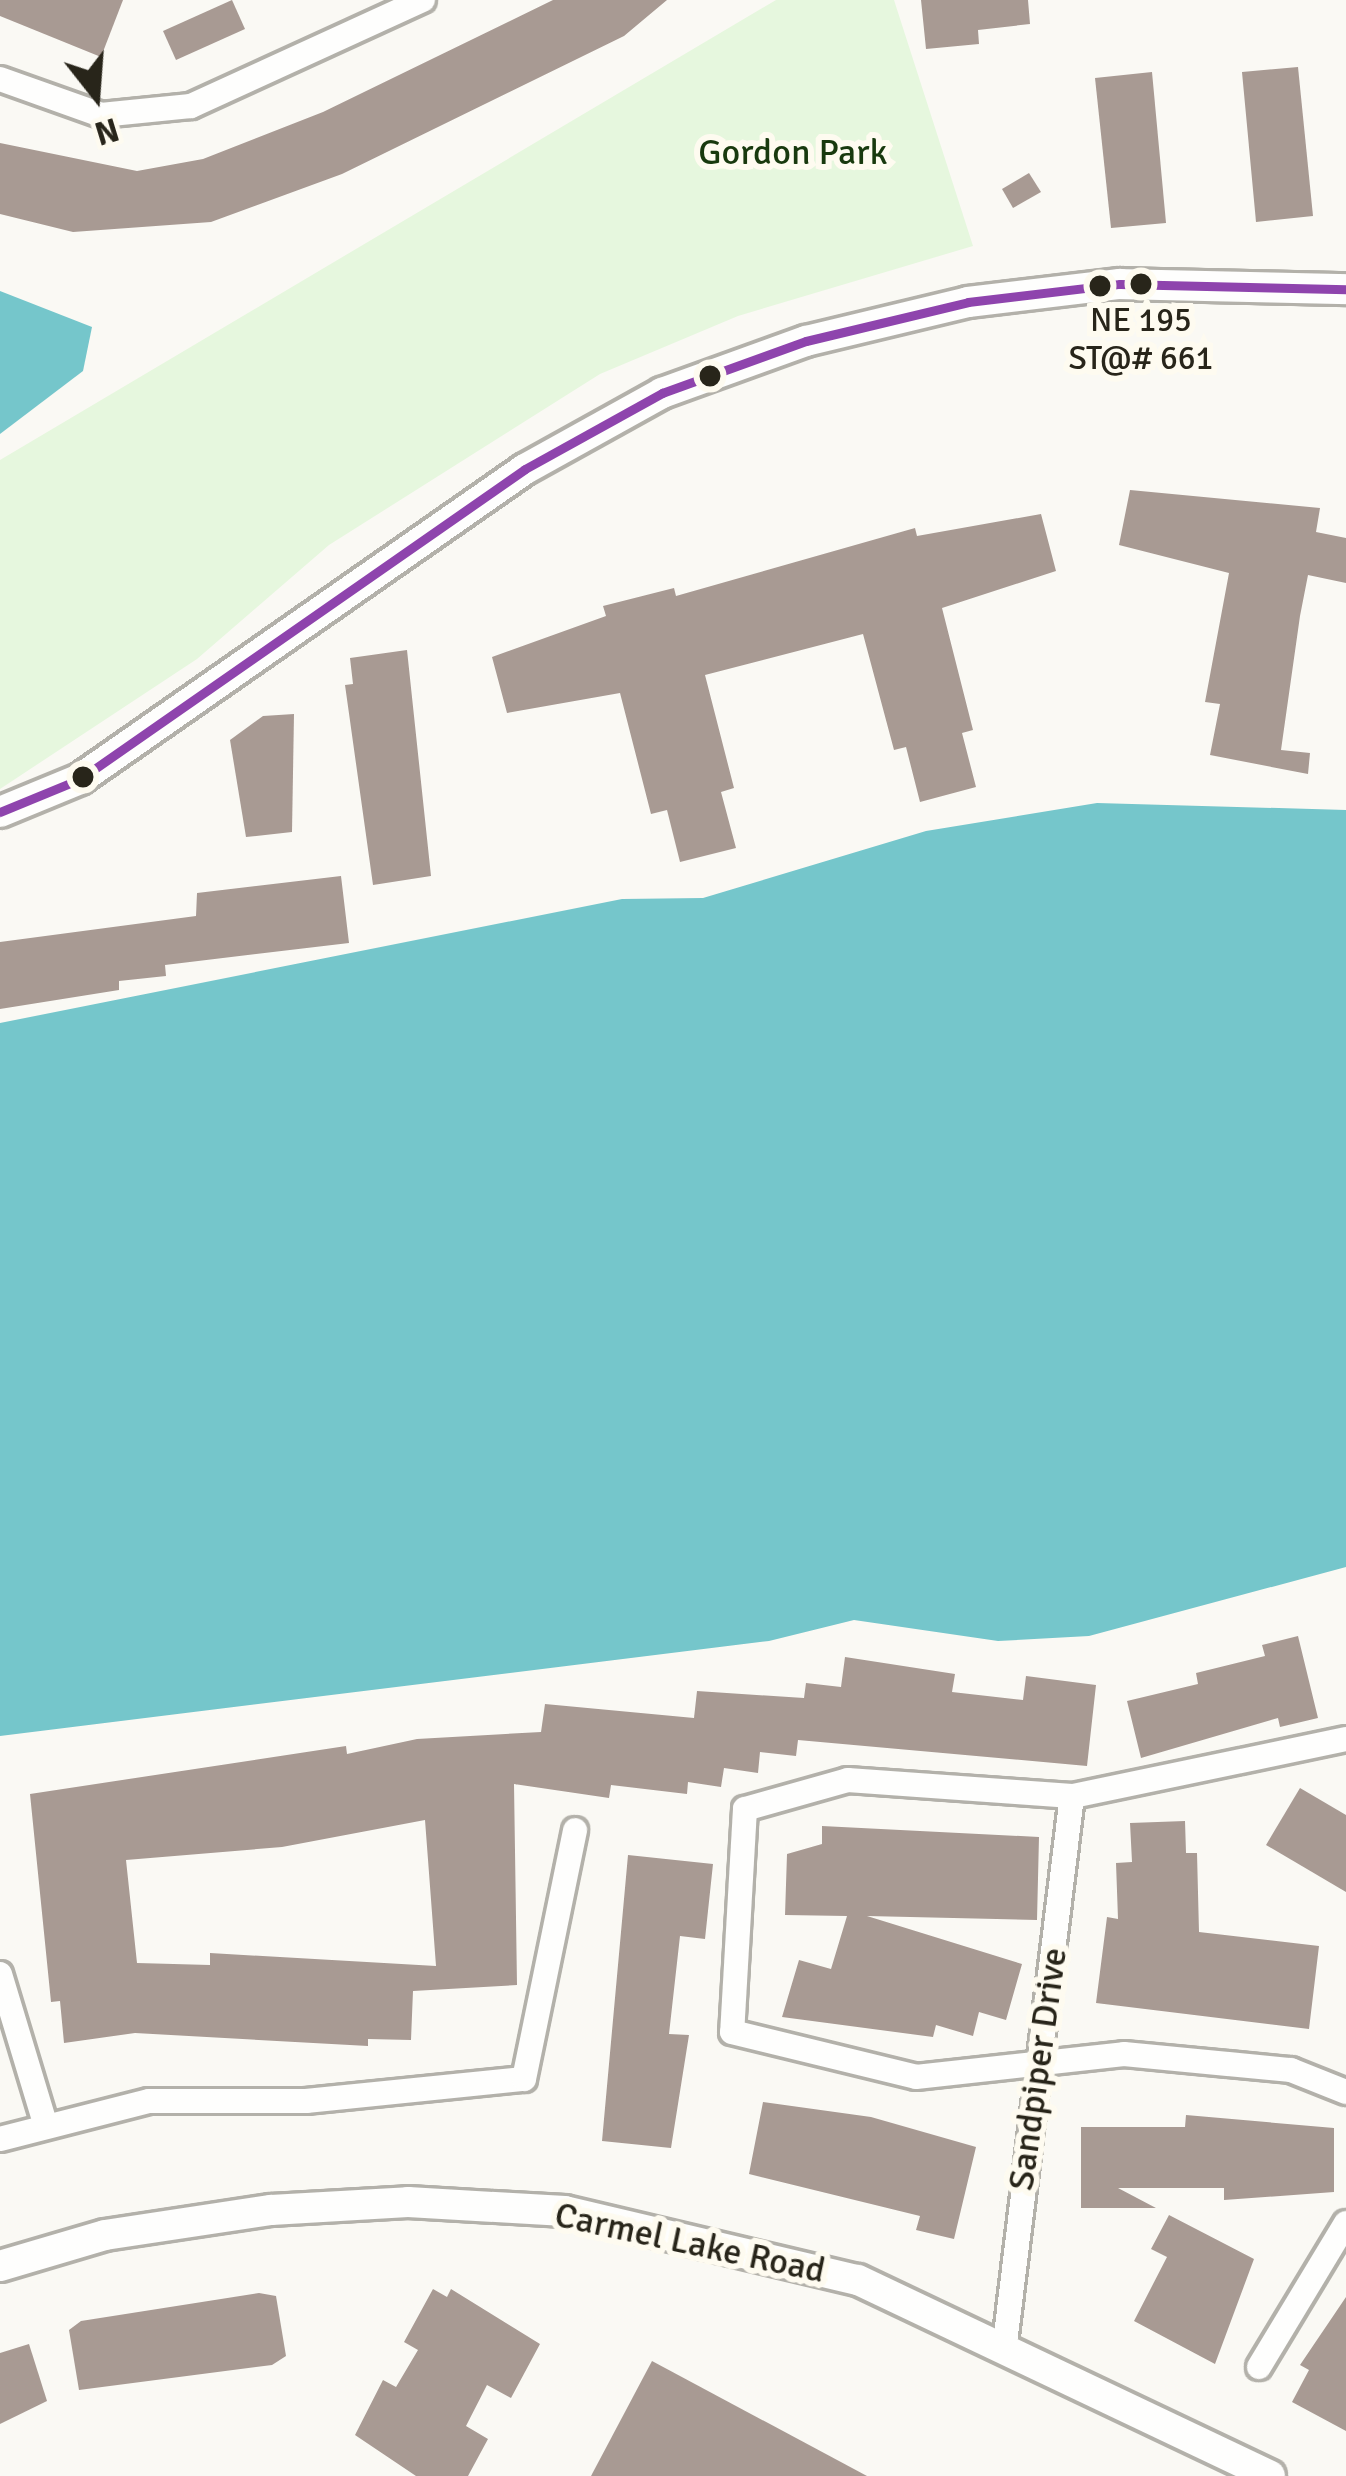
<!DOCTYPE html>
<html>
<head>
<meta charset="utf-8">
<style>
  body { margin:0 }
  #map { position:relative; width:1346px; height:2476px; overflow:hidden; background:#faf9f4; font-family:Signika,sans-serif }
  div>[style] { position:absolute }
  .green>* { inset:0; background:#e6f7de }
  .water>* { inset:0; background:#75c6cb }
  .building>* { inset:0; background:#a89a93 }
  .roads { filter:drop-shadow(3px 0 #b3b1aa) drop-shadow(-3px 0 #b3b1aa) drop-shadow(0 3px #b3b1aa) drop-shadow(0 -3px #b3b1aa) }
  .minor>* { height:24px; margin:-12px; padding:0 12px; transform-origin:12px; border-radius:12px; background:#fefefd }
  .tertiary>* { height:30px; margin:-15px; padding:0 15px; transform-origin:15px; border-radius:15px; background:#fefefd }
  .bus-1>* { height:9px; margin:-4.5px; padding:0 4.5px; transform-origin:4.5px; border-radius:4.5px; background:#8e44ad }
  .dots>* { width:33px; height:33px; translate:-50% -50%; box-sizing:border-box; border:6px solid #fefbf0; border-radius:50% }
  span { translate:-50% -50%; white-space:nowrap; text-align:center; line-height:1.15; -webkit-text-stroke:12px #fefbf0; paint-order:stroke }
  .bus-label { font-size:33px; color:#28251a }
  .park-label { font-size:36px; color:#18390e }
  .street-label { font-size:36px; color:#28251a }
  .north { position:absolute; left:36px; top:36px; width:120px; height:120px; -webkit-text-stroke:9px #fefbf0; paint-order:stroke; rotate:163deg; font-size:33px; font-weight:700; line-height:48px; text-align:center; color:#28251a }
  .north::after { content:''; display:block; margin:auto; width:42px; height:54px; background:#28251a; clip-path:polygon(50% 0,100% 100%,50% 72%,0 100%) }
</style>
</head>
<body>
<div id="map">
  <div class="green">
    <div style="clip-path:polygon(776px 0,894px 0,973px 246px,738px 316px,600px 374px,329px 545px,197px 659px,0 789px,0 460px)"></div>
  </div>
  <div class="water">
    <div style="clip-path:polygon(0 291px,92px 327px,83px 371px,0 434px)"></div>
    <div style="clip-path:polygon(1097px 803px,1346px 810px,1346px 1567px,1089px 1636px,998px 1641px,854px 1620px,769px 1641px,0 1736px,0 1023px,622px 899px,703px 898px,926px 831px)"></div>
  </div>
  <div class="building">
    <div style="clip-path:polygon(0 0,123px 0,101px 57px,0 16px)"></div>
    <div style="clip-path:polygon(232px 0,245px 29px,176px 60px,163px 31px)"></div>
    <div style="clip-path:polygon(553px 0,667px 0,624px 36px,342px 174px,211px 222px,73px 232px,0 214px,0 143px,137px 171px,203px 159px,323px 112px)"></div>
    <div style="clip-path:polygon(921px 0,1028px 0,1030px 24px,978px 30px,979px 44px,926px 49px)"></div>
    <div style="clip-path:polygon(1298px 67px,1313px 216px,1256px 222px,1242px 72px)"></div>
    <div style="clip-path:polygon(1152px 72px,1166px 223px,1111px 228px,1095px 78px)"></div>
    <div style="clip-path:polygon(1029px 173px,1041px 192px,1013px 208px,1002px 189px)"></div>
    <div style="clip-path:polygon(1130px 490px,1320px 508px,1316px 532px,1346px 538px,1346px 583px,1308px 575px,1300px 616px,1281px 750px,1310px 753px,1308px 774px,1210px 755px,1220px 704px,1205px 702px,1229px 573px,1119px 545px)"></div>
    <div style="clip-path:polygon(1041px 514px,1056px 571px,942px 608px,973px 730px,962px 733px,976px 787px,920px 802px,906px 747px,894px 750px,863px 634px,705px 675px,734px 788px,721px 792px,736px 848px,680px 862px,667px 810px,651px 814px,620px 693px,507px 713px,492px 657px,606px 616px,603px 606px,674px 588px,676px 596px,915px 528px,917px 536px)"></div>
    <div style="clip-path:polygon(407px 650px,431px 876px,373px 885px,345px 685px,353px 684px,350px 658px)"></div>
    <div style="clip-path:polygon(294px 714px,292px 832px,246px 837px,230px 740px,263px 716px)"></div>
    <div style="clip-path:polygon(341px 876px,349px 943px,165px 965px,166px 976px,119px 981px,119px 990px,0 1009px,0 942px,196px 916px,197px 893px)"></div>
    <div style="clip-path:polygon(1298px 1636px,1318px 1718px,1280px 1727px,1278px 1718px,1141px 1758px,1127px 1701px,1198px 1684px,1196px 1673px,1265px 1656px,1262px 1645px)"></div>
    <div style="clip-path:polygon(evenodd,845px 1657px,955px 1674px,952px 1692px,1023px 1700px,1026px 1676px,1096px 1685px,1087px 1766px,798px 1740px,796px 1756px,760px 1752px,758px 1773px,724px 1768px,721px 1787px,688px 1782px,687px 1794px,611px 1785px,609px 1798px,514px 1784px,517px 1985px,413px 1991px,411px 2040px,368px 2039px,368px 2046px,135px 2033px,64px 2043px,60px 2001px,51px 2002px,30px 1794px,346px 1746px,347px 1754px,417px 1739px,541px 1732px,545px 1704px,694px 1718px,697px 1691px,804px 1698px,806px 1683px,841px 1687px,845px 1657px,425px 1820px,436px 1966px,210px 1953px,210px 1965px,137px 1963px,126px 1860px,282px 1847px,425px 1820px)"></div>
    <div style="clip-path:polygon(1300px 1788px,1346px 1815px,1346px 1892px,1266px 1845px)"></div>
    <div style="clip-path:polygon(1185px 1821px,1186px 1853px,1197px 1853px,1199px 1932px,1319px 1946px,1309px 2029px,1096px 2003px,1107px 1917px,1118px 1919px,1116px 1863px,1132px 1862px,1130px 1823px)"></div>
    <div style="clip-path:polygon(822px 1826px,1039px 1837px,1037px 1920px,867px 1916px,1022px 1964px,1006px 2020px,979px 2012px,973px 2036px,936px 2025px,933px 2037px,782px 2017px,799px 1960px,831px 1969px,847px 1916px,785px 1915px,787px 1854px,822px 1844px)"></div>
    <div style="clip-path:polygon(628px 1855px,713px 1864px,705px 1939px,680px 1936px,669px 2034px,689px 2035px,671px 2148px,602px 2141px)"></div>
    <div style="clip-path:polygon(763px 2102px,871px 2117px,976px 2147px,954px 2239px,916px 2230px,920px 2216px,749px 2174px)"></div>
    <div style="clip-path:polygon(1186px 2115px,1334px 2128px,1334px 2192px,1224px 2200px,1224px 2188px,1118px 2188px,1156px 2208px,1081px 2208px,1081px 2127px,1185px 2127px)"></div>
    <div style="clip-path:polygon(1169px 2215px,1254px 2259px,1215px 2364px,1134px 2321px,1167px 2257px,1151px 2249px)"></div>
    <div style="clip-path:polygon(433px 2289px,447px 2297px,451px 2289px,540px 2344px,511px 2398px,487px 2385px,466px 2426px,488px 2439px,468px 2476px,416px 2476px,355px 2435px,383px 2380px,396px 2387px,418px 2350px,404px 2342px)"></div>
    <div style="clip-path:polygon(259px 2293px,276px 2296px,286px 2356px,272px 2365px,79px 2390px,69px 2330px,81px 2321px)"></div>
    <div style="clip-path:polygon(1346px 2297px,1346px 2431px,1292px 2402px,1309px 2370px,1300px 2365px)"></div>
    <div style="clip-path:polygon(29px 2344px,47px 2401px,0 2424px,0 2353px)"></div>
    <div style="clip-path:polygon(652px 2361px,867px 2476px,591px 2476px)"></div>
  </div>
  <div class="roads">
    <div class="minor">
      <div style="left:0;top:79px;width:107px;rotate:19.6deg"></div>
      <div style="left:101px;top:115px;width:90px;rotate:-5.7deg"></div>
      <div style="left:191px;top:106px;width:255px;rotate:-24.6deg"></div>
      <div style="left:1346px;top:1739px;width:280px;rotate:168.2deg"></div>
      <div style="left:1072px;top:1796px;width:225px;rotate:-175.9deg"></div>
      <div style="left:848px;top:1780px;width:107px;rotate:164.3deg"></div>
      <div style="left:745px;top:1809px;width:223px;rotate:93.3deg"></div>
      <div style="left:732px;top:2032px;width:189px;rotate:13.7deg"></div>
      <div style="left:916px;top:2077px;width:209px;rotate:-6.3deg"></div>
      <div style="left:1124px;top:2054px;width:168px;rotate:5.5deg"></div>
      <div style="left:1291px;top:2070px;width:59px;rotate:21.8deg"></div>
      <div style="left:0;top:1974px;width:159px;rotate:73.2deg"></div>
      <div style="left:0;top:2139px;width:154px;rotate:-14.3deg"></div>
      <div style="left:149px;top:2101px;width:157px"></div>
      <div style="left:306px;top:2101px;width:219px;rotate:-5.8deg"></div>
      <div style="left:524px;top:2079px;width:254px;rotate:-78.4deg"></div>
      <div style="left:1005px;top:2343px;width:551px;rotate:-83.02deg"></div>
      <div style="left:1259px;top:2367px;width:168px;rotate:-58.9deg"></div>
    </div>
    <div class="tertiary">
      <div style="left:0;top:812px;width:87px;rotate:-22.4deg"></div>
      <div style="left:80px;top:779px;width:542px;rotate:-34.86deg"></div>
      <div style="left:525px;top:469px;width:157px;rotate:-29deg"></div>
      <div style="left:662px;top:393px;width:153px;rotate:-19.9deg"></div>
      <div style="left:806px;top:341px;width:167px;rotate:-13.5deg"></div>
      <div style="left:968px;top:302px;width:153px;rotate:-6.8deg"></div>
      <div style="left:1120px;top:284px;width:226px;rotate:1.3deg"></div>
      <div style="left:0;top:2266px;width:109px;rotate:-16.4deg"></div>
      <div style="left:105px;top:2235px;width:168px;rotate:-8.6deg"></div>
      <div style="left:271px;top:2210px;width:137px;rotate:-3.3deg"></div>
      <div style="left:408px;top:2202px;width:157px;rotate:3.3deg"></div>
      <div style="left:565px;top:2211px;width:301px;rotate:13.3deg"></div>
      <div style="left:858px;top:2280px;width:456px;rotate:25.4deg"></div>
    </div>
  </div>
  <div class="bus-1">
    <div style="left:0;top:812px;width:87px;rotate:-22.4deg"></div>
    <div style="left:80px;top:779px;width:542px;rotate:-34.86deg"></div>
    <div style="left:525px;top:469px;width:157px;rotate:-29deg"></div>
    <div style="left:662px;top:393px;width:153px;rotate:-19.9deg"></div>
    <div style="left:806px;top:341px;width:167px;rotate:-13.5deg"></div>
    <div style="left:968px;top:302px;width:153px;rotate:-6.8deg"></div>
    <div style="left:1120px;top:284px;width:226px;rotate:1.3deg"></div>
  </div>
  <div class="dots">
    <div style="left:1141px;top:284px;background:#28251a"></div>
    <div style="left:1100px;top:286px;background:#28251a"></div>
    <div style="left:710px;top:376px;background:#28251a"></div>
    <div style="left:83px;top:777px;background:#28251a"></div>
  </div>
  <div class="bus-label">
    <span style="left:1141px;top:340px">NE 195<br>ST@# 661</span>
  </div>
  <div class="park-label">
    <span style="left:793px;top:153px">Gordon Park</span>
  </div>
  <div class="street-label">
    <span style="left:1038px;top:2069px;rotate:-82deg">Sandpiper Drive</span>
    <span style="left:690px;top:2243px;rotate:12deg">Carmel Lake Road</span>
  </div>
  <div class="north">N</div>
</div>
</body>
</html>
